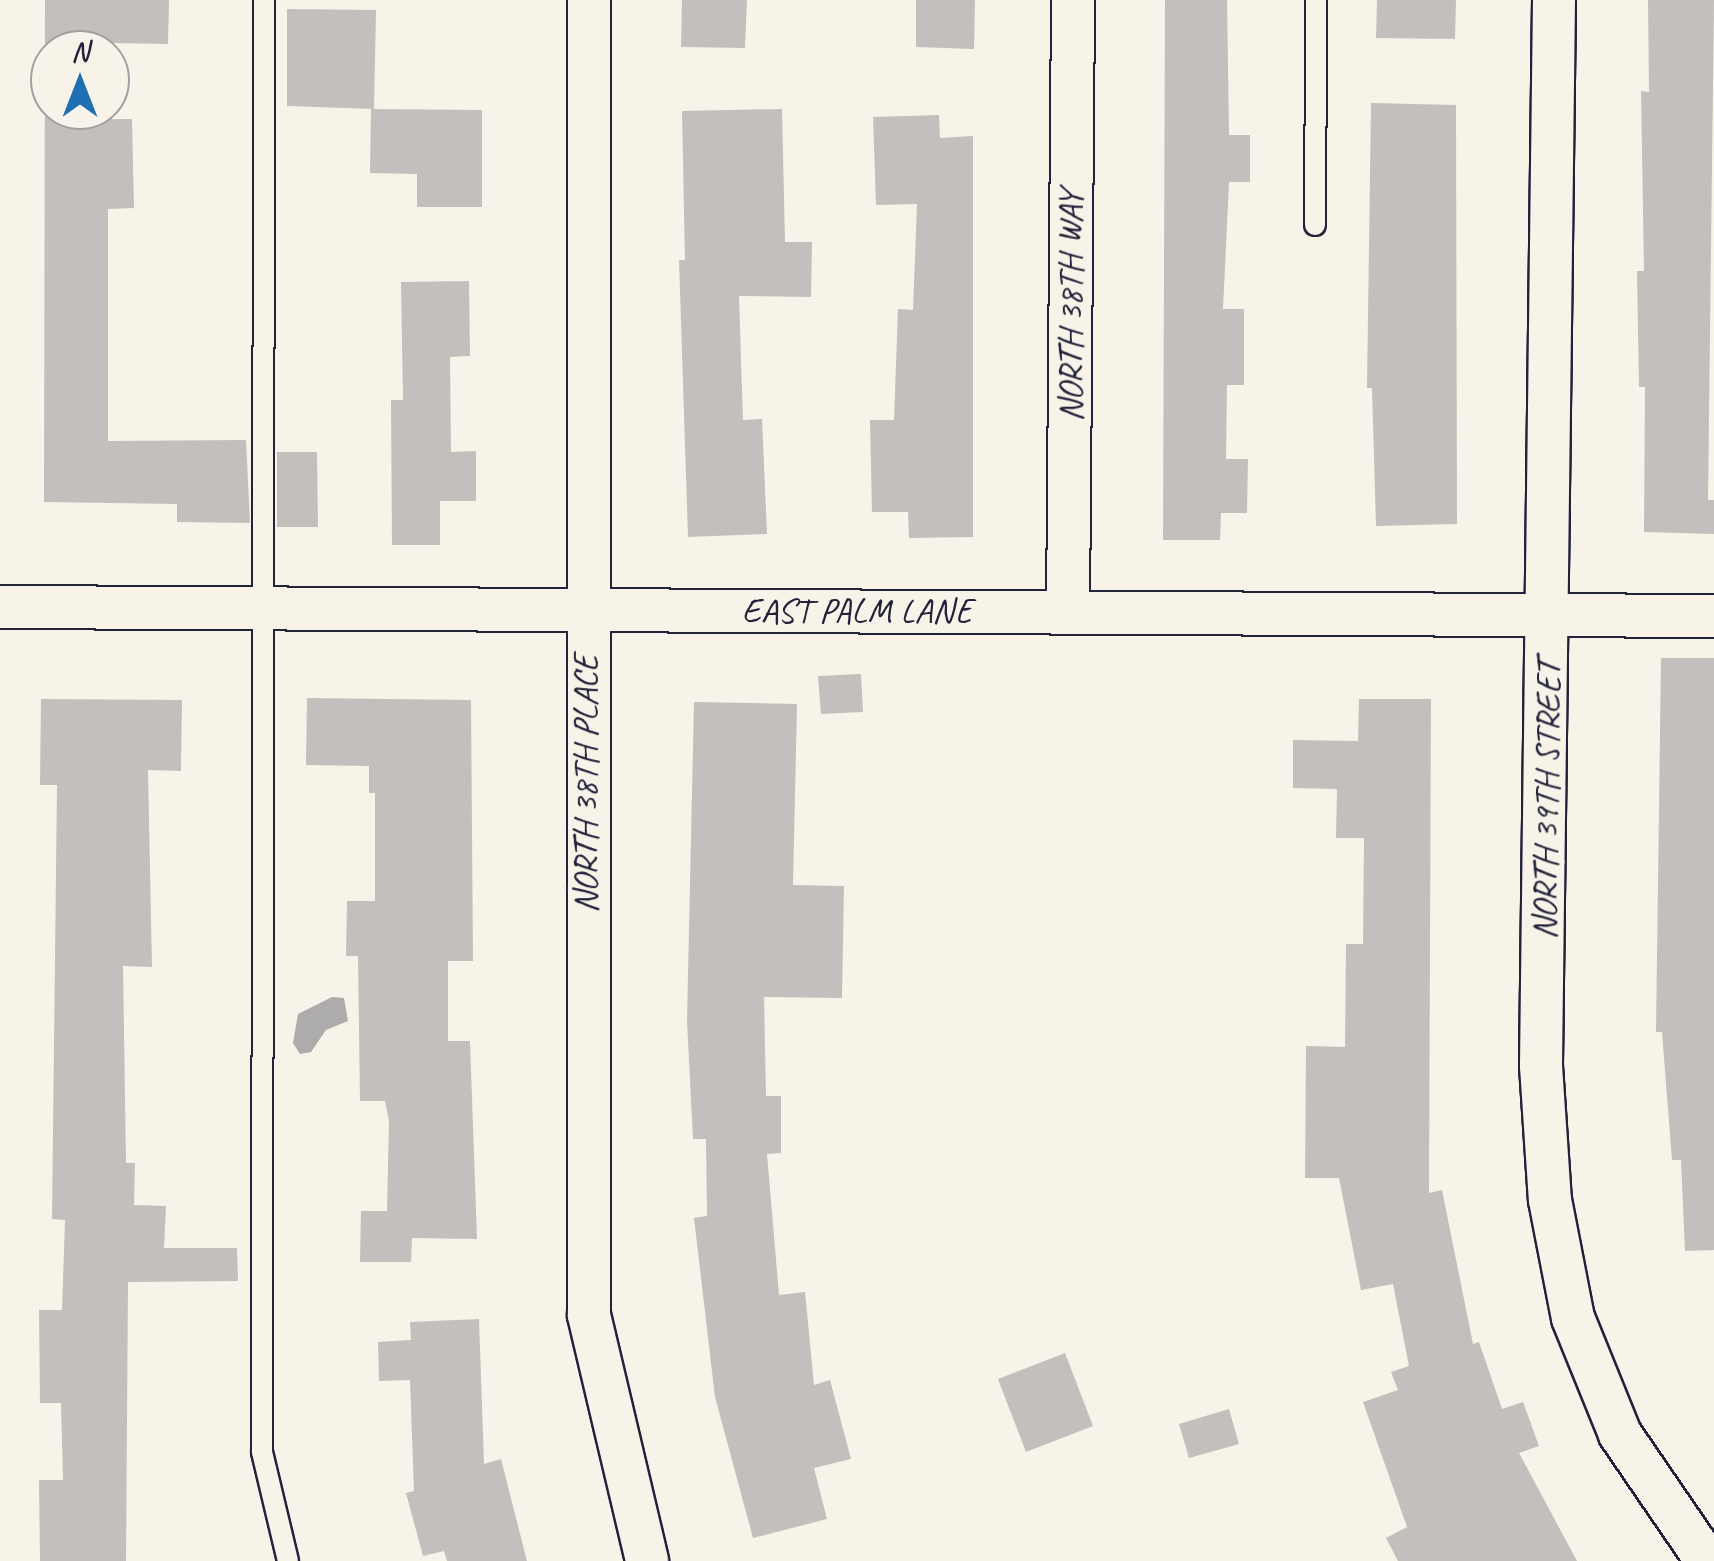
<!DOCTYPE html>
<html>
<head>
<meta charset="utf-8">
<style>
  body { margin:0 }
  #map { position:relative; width:1714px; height:1561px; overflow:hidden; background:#f7f3e8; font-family:Caveat,sans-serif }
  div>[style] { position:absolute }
  .water>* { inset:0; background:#aeabad }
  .building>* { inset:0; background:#c2bfbd }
  .roads { filter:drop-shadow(2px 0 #22223b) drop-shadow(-2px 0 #22223b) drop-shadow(0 2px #22223b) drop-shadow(0 -2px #22223b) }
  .service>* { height:20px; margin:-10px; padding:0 10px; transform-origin:10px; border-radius:10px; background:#f7f3e8 }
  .minor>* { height:42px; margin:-21px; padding:0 21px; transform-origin:21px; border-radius:21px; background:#f7f3e8 }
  span { translate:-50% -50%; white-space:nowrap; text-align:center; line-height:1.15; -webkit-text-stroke:8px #f7f3e8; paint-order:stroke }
  .street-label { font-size:35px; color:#22223b }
  .north { position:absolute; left:30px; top:30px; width:100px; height:100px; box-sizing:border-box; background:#f7f3e8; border:2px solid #a29fa3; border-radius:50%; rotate:0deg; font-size:28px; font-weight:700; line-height:40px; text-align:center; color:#22223b }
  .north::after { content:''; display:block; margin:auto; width:35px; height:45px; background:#1f6fb2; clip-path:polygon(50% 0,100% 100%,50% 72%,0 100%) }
</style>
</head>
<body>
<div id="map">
  <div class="water">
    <div style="clip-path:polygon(332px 997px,344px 998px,348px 1021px,326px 1030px,311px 1052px,300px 1054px,293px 1043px,298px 1014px)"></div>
  </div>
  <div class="building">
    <div style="clip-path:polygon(evenodd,45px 0,169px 0,168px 44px,111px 43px,112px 119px,132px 119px,134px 208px,108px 209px,108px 441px,246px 440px,250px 523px,177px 522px,177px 504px,44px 502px,45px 0,50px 50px,110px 50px,110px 110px,50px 110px,50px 50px)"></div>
    <div style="clip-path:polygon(682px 0,747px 0,745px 48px,681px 47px)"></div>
    <div style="clip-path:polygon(916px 0,975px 0,974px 49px,916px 47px)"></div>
    <div style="clip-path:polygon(1165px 0,1227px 0,1229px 135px,1250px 135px,1250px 182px,1229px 182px,1223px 309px,1244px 309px,1244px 385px,1227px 385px,1226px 459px,1248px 459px,1247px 513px,1221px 513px,1220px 540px,1163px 540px)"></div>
    <div style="clip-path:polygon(1377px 0,1456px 0,1455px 39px,1376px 38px)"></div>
    <div style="clip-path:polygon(1648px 0,1714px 0,1708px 500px,1714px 500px,1714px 534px,1644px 532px,1645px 387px,1639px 387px,1637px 271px,1644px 271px,1641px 91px,1649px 92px)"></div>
    <div style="clip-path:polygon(287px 9px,376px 10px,374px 109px,287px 106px)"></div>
    <div style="clip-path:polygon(1371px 103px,1456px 105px,1457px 524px,1376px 526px,1372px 388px,1367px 388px)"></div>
    <div style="clip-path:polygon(371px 109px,482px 110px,482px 207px,417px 207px,417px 174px,370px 173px)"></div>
    <div style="clip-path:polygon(782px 109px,785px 242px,812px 242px,811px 297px,739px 296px,743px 420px,762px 419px,767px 534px,688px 537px,679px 260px,685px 260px,682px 111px)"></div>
    <div style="clip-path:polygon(939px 115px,940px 138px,973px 136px,973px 537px,909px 538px,908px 512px,872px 512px,870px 420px,894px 420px,898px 309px,913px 310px,917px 204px,876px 205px,873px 117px)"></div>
    <div style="clip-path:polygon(469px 281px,470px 356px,450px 357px,451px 452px,476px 451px,476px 501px,440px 501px,440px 545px,392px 545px,391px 400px,403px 400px,401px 282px)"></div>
    <div style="clip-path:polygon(277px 452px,317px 452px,318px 527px,277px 527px)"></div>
    <div style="clip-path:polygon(1661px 658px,1714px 658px,1714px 1250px,1685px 1251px,1681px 1160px,1672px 1160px,1662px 1032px,1656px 1032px)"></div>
    <div style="clip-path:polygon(861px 674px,863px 712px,821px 714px,818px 676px)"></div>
    <div style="clip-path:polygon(307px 698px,471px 700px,473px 961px,448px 961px,448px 1041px,470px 1041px,477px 1239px,412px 1238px,411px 1262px,360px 1262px,361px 1211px,387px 1211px,389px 1121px,385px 1101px,360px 1101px,358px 956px,346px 956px,347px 901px,375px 901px,375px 793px,369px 793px,369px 766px,306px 765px)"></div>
    <div style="clip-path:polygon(41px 699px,182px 700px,181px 771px,148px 770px,152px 967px,123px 966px,126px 1163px,135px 1163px,134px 1205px,166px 1206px,164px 1248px,237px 1248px,238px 1281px,128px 1282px,126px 1561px,40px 1561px,39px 1480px,63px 1480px,61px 1403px,40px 1403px,39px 1310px,62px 1310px,65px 1220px,52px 1219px,57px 785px,40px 785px)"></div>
    <div style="clip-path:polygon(1359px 699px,1431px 699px,1429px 1193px,1442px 1190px,1473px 1344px,1479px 1342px,1502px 1409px,1523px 1402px,1539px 1446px,1519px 1453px,1577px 1561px,1398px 1561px,1386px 1538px,1407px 1527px,1363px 1402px,1398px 1390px,1391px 1372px,1409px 1366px,1393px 1284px,1361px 1290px,1339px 1178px,1305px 1178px,1306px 1046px,1345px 1047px,1346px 944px,1363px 944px,1364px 838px,1336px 838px,1337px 789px,1293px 788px,1293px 740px,1358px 741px)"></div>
    <div style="clip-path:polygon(694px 702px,797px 704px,793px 885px,844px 886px,842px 998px,764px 997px,766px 1096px,781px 1096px,781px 1153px,767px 1154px,779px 1295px,805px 1292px,814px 1385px,830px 1380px,851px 1459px,814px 1468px,827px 1519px,753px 1538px,715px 1397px,694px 1218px,707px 1216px,706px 1139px,693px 1139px,687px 1021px)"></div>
    <div style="clip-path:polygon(479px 1319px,484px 1464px,501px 1459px,527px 1561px,447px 1561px,444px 1551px,423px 1556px,406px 1493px,414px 1491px,410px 1380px,379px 1381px,378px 1342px,411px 1340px,410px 1322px)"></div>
    <div style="clip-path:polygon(1065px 1353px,1093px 1426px,1026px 1452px,998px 1379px)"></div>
    <div style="clip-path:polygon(1229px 1409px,1239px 1444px,1189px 1458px,1179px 1424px)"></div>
  </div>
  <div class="roads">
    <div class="service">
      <div style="left:264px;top:0;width:1452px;rotate:90.08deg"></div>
      <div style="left:262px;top:1452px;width:112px;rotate:76.6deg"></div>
      <div style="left:1315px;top:225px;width:225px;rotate:-89.7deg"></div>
    </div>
    <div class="minor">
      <div style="left:589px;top:0;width:1315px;rotate:90deg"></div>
      <div style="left:589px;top:1315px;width:253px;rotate:76.7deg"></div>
      <div style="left:1554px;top:0;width:1066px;rotate:90.7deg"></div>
      <div style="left:1541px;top:1066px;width:134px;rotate:86.2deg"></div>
      <div style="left:1550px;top:1200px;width:120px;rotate:79deg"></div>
      <div style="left:1573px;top:1318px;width:125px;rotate:67.9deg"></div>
      <div style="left:1620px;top:1434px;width:154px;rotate:55.6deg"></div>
      <div style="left:0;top:607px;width:1714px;rotate:0.3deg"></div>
      <div style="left:1068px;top:612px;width:612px;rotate:-89.53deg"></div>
    </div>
  </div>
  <div class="street-label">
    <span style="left:1071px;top:306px;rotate:-90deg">NORTH 38TH WAY</span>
    <span style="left:857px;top:611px">EAST PALM LANE</span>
    <span style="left:586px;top:784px;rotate:-90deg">NORTH 38TH PLACE</span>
    <span style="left:1547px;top:800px;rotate:-89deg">NORTH 39TH STREET</span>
  </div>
  <div class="north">N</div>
</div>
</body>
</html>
